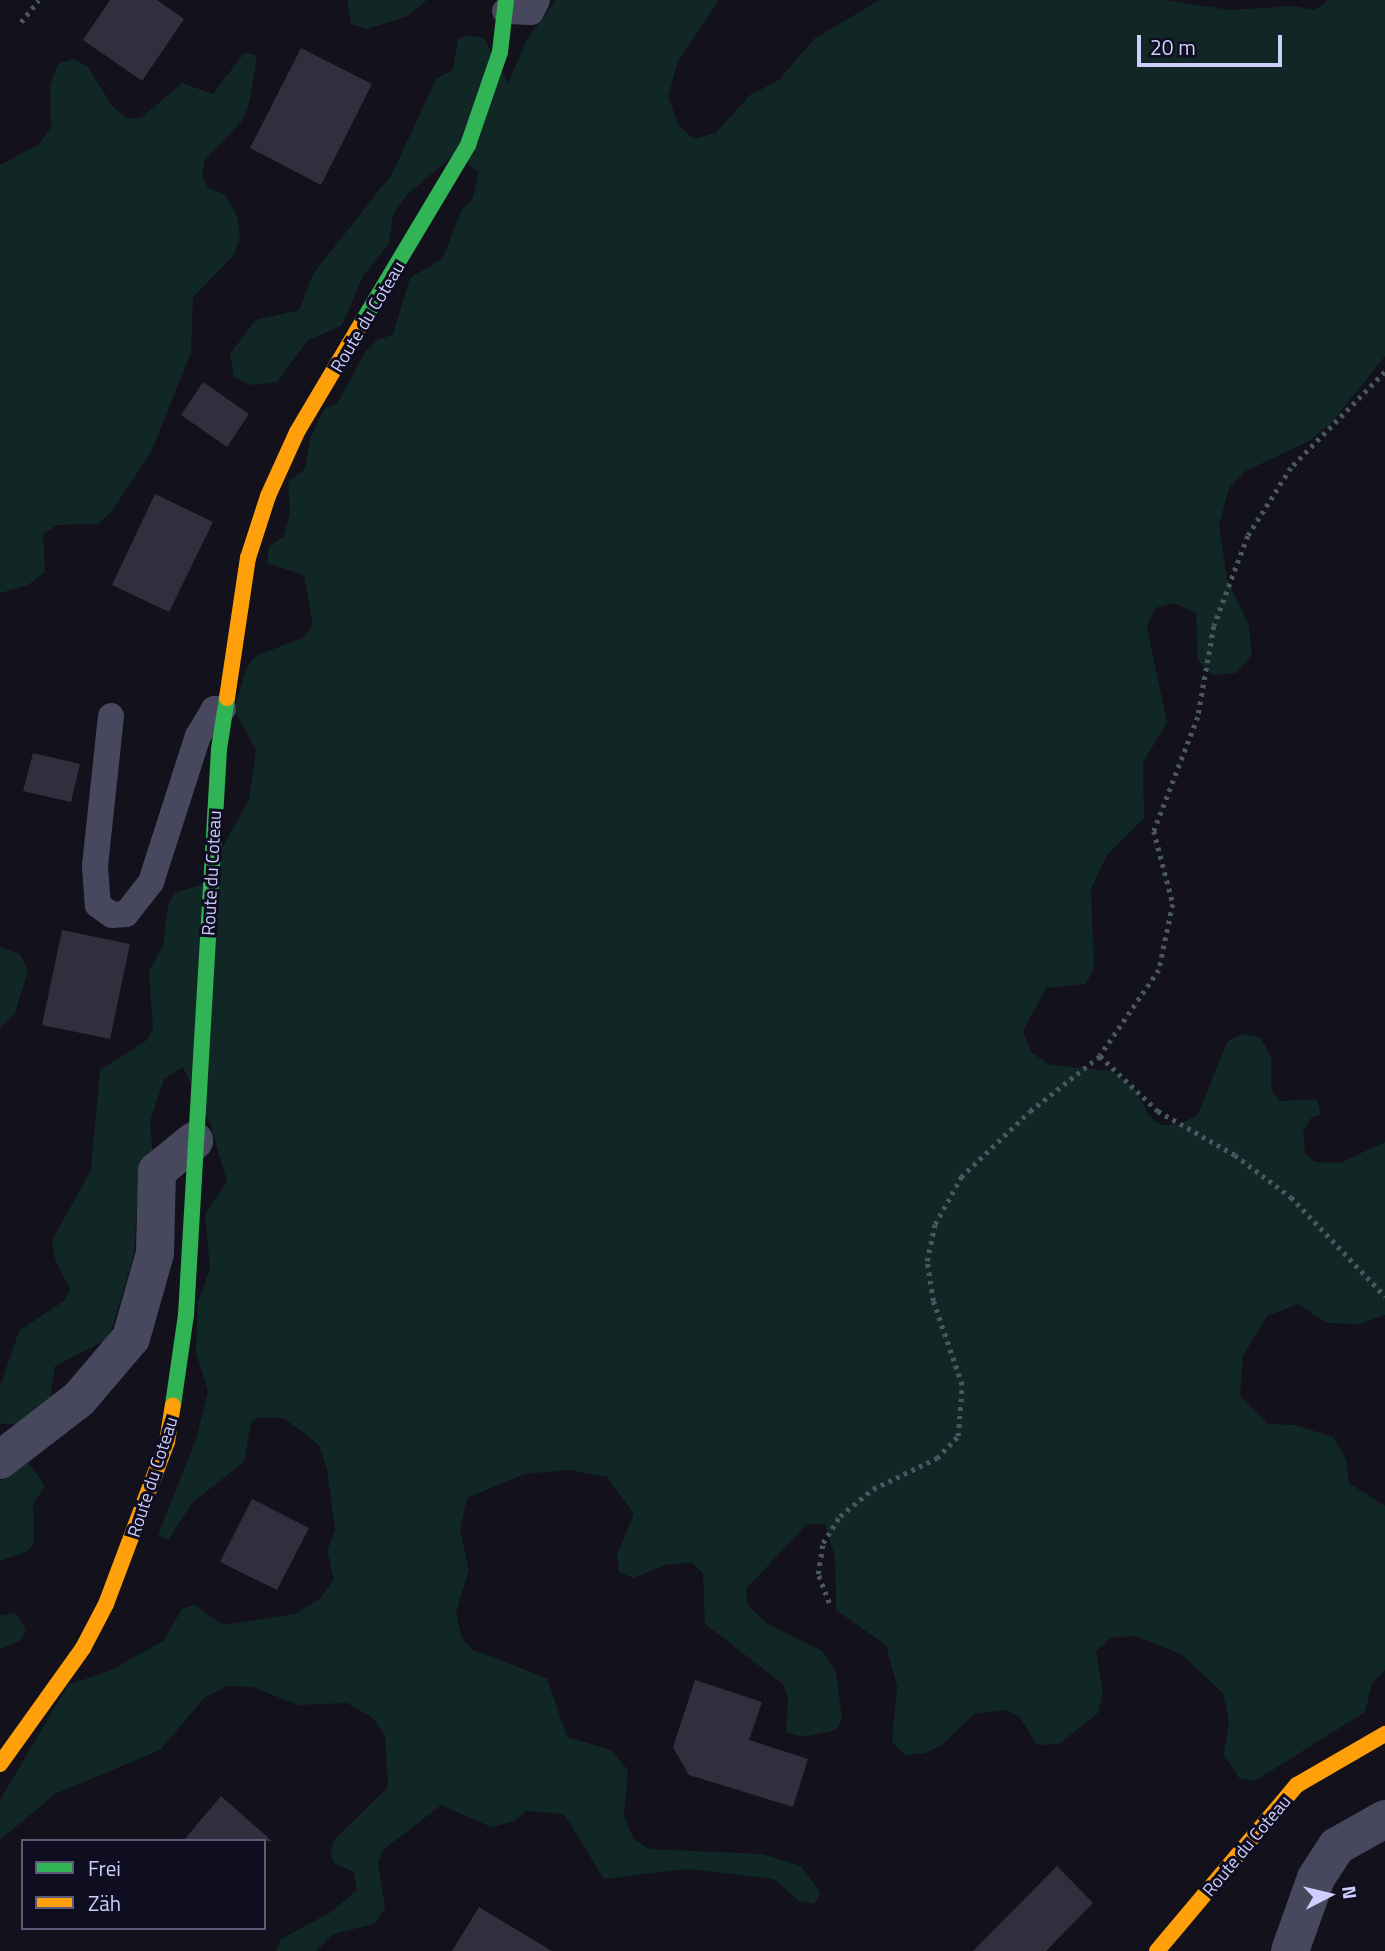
<!DOCTYPE html>
<html>
<head>
<meta charset="utf-8">
<style>
  body { margin:0 }
  #map { position:relative; width:1385px; height:1951px; overflow:hidden; background:#12111c; font-family:"Titillium Web",sans-serif }
  div>[style] { position:absolute }
  .green>* { inset:0; background:#112725 }
  .building>* { inset:0; background:#302f3e }
  .path>* { height:4.5px; margin-top:-2.25px; transform-origin:0; background:repeating-linear-gradient(90deg,#485863 0 3.5px,transparent 0 8.5px) }
  .lane>* { height:26px; margin:-13px; padding:0 13px; transform-origin:13px; border-radius:13px; background:#47485d }
  .street>* { height:38px; margin:-19px; padding:0 19px; transform-origin:19px; border-radius:19px; background:#47485d }
  .fast>* { height:16px; margin:-8px; padding:0 8px; transform-origin:8px; border-radius:8px; background:#30b455 }
  .slow>* { height:16px; margin:-8px; padding:0 8px; transform-origin:8px; border-radius:8px; background:#ff9f0a }
  span { translate:-50% -50%; white-space:nowrap; text-align:center; line-height:1.15; -webkit-text-stroke:6px #0f0d20; paint-order:stroke }
  .street-label { font-size:18px; color:#cecefe }
  .legend { position:absolute; left:21px; top:1839px; width:245px; height:91px; box-sizing:border-box; background:#0f0d20; border:2px solid #5b5a79; margin:0; padding:9px 12px; list-style:none; font-size:21px; color:#cecefe }
  .legend li { display:flex; align-items:center; gap:14px; height:35px }
  .legend b { width:35px; border:2px solid #5b5a79 }
  .north { position:absolute; left:1294px; top:1860px; width:70px; height:70px; -webkit-text-stroke:5px #0f0d20; paint-order:stroke; rotate:83deg; font-size:19px; font-weight:700; line-height:28px; text-align:center; color:#cecefe }
  .north::after { content:''; display:block; margin:auto; width:24px; height:32px; background:#cecefe; clip-path:polygon(50% 0,100% 100%,50% 72%,0 100%) }
  .scale { position:absolute; left:1137px; top:35px; width:145px; height:32px; box-sizing:border-box; border:4px solid #cecefe; border-top:0; padding-left:9px; font-size:21px; line-height:24px; white-space:nowrap; color:#cecefe; -webkit-text-stroke:5px #0f0d20; paint-order:stroke }
</style>
</head>
<body>
<div id="map">
  <div class="green">
    <div style="clip-path:polygon(347px 0,427px 0,408px 16px,367px 29px,351px 24px)"></div>
    <div style="clip-path:polygon(556px 0,719px 0,678px 61px,668px 97px,679px 126px,694px 139px,716px 133px,750px 95px,779px 80px,815px 38px,880px 0,1165px 0,1230px 10px,1293px 6px,1315px 10px,1328px 0,1385px 0,1385px 356px,1332px 422px,1309px 441px,1246px 471px,1229px 488px,1219px 526px,1227px 579px,1249px 626px,1252px 655px,1236px 673px,1213px 675px,1198px 660px,1196px 613px,1174px 603px,1155px 608px,1147px 627px,1167px 723px,1143px 762px,1144px 818px,1107px 855px,1091px 889px,1094px 970px,1085px 984px,1046px 988px,1023px 1031px,1031px 1052px,1050px 1065px,1112px 1071px,1135px 1089px,1149px 1116px,1161px 1125px,1181px 1124px,1198px 1114px,1227px 1042px,1241px 1034px,1260px 1037px,1271px 1056px,1271px 1090px,1280px 1101px,1317px 1099px,1321px 1115px,1311px 1118px,1303px 1132px,1305px 1153px,1315px 1162px,1340px 1163px,1385px 1142px,1385px 1315px,1359px 1324px,1327px 1323px,1298px 1304px,1267px 1316px,1243px 1356px,1240px 1396px,1268px 1424px,1295px 1425px,1333px 1437px,1346px 1459px,1349px 1483px,1385px 1506px,1385px 1670px,1372px 1684px,1365px 1712px,1255px 1781px,1239px 1778px,1224px 1755px,1229px 1721px,1223px 1693px,1181px 1654px,1135px 1636px,1111px 1638px,1096px 1651px,1103px 1693px,1098px 1713px,1059px 1744px,1037px 1745px,1019px 1716px,1006px 1710px,974px 1714px,943px 1744px,925px 1753px,905px 1755px,892px 1742px,897px 1687px,886px 1645px,836px 1610px,835px 1557px,825px 1524px,807px 1524px,746px 1589px,747px 1604px,766px 1623px,822px 1651px,836px 1672px,842px 1719px,836px 1730px,803px 1737px,786px 1732px,788px 1698px,783px 1684px,705px 1624px,703px 1573px,691px 1562px,665px 1565px,633px 1578px,619px 1572px,617px 1554px,634px 1514px,607px 1477px,569px 1470px,524px 1474px,467px 1498px,460px 1530px,469px 1570px,456px 1612px,462px 1638px,473px 1650px,547px 1678px,567px 1737px,611px 1750px,628px 1770px,624px 1815px,633px 1838px,648px 1849px,762px 1854px,801px 1866px,821px 1893px,814px 1904px,799px 1901px,774px 1879px,687px 1869px,604px 1879px,564px 1814px,526px 1811px,515px 1821px,491px 1827px,441px 1805px,383px 1850px,378px 1863px,385px 1908px,374px 1924px,333px 1934px,316px 1951px,276px 1951px,281px 1939px,331px 1912px,357px 1890px,354px 1872px,334px 1863px,330px 1854px,335px 1839px,388px 1787px,385px 1736px,373px 1718px,347px 1703px,298px 1705px,253px 1687px,227px 1686px,205px 1697px,160px 1750px,55px 1794px,0 1840px,0 1800px,68px 1685px,109px 1671px,163px 1641px,182px 1609px,195px 1605px,223px 1625px,295px 1614px,321px 1598px,334px 1579px,327px 1551px,335px 1529px,327px 1469px,319px 1445px,284px 1418px,258px 1418px,251px 1423px,244px 1462px,193px 1502px,168px 1540px,158px 1535px,196px 1439px,208px 1392px,196px 1352px,198px 1302px,210px 1268px,205px 1214px,227px 1182px,210px 1123px,183px 1067px,164px 1079px,150px 1121px,153px 1158px,138px 1188px,134px 1255px,109px 1338px,55px 1366px,50px 1398px,23px 1424px,0 1424px,0 1387px,19px 1331px,65px 1300px,70px 1289px,55px 1260px,52px 1240px,91px 1170px,100px 1070px,147px 1040px,153px 1029px,149px 972px,163px 945px,168px 906px,174px 893px,201px 885px,249px 800px,256px 750px,234px 710px,247px 667px,256px 656px,304px 637px,313px 625px,304px 575px,267px 563px,269px 546px,284px 536px,290px 513px,288px 482px,305px 469px,311px 436px,325px 408px,337px 404px,365px 352px,378px 339px,393px 335px,410px 278px,443px 258px,461px 211px,473px 198px,479px 172px,455px 154px,407px 195px,393px 214px,389px 243px,363px 276px,342px 325px,307px 341px,277px 382px,250px 385px,234px 377px,230px 354px,256px 320px,299px 310px,313px 274px,392px 174px,436px 79px,453px 70px,458px 39px,467px 35px,484px 38px,508px 83px,527px 39px)"></div>
    <div style="clip-path:polygon(245px 52px,257px 56px,250px 99px,243px 120px,205px 160px,202px 175px,208px 188px,225px 195px,238px 218px,240px 239px,233px 256px,193px 297px,191px 352px,151px 452px,112px 511px,98px 524px,57px 525px,43px 534px,45px 572px,28px 585px,0 593px,0 165px,39px 144px,51px 127px,50px 85px,59px 63px,74px 59px,87px 66px,113px 107px,127px 118px,141px 118px,182px 83px,213px 94px)"></div>
    <div style="clip-path:polygon(0 947px,20px 954px,28px 971px,15px 1013px,0 1028px)"></div>
    <div style="clip-path:polygon(28px 1463px,45px 1486px,33px 1504px,34px 1543px,26px 1552px,0 1561px,0 1481px)"></div>
    <div style="clip-path:polygon(16px 1613px,26px 1629px,21px 1640px,0 1649px,0 1616px)"></div>
  </div>
  <div class="building">
    <div style="clip-path:polygon(110px 0,157px 0,184px 19px,142px 81px,83px 40px)"></div>
    <div style="clip-path:polygon(301px 48px,372px 84px,321px 185px,250px 148px)"></div>
    <div style="clip-path:polygon(203px 382px,249px 414px,227px 447px,181px 415px)"></div>
    <div style="clip-path:polygon(155px 494px,213px 522px,169px 612px,112px 585px)"></div>
    <div style="clip-path:polygon(33px 753px,80px 764px,71px 802px,23px 791px)"></div>
    <div style="clip-path:polygon(62px 930px,130px 944px,110px 1039px,42px 1025px)"></div>
    <div style="clip-path:polygon(252px 1499px,309px 1528px,277px 1590px,220px 1562px)"></div>
    <div style="clip-path:polygon(695px 1680px,762px 1702px,749px 1740px,808px 1759px,793px 1807px,689px 1775px,673px 1747px)"></div>
    <div style="clip-path:polygon(221px 1796px,272px 1841px,183px 1841px)"></div>
    <div style="clip-path:polygon(1057px 1866px,1093px 1903px,1046px 1951px,973px 1951px)"></div>
    <div style="clip-path:polygon(479px 1907px,552px 1951px,452px 1951px)"></div>
  </div>
  <div class="path">
    <div style="left:21px;top:22px;width:28px;rotate:-51deg"></div>
    <div style="left:1385px;top:372px;width:134px;rotate:134.4deg"></div>
    <div style="left:1291px;top:468px;width:80px;rotate:122.3deg"></div>
    <div style="left:1248px;top:536px;width:96px;rotate:110.7deg"></div>
    <div style="left:1214px;top:626px;width:92px;rotate:100deg"></div>
    <div style="left:1198px;top:717px;width:122px;rotate:111.1deg"></div>
    <div style="left:1154px;top:831px;width:75px;rotate:75.4deg"></div>
    <div style="left:1173px;top:904px;width:67px;rotate:102deg"></div>
    <div style="left:1159px;top:970px;width:104px;rotate:124.5deg"></div>
    <div style="left:1100px;top:1056px;width:80px;rotate:43.5deg"></div>
    <div style="left:1158px;top:1111px;width:89px;rotate:29.7deg"></div>
    <div style="left:1235px;top:1155px;width:70px;rotate:36.9deg"></div>
    <div style="left:1291px;top:1197px;width:137px;rotate:46.5deg"></div>
    <div style="left:829px;top:1603px;width:31px;rotate:-111deg"></div>
    <div style="left:818px;top:1574px;width:31px;rotate:-81deg"></div>
    <div style="left:823px;top:1543px;width:32px;rotate:-58deg"></div>
    <div style="left:840px;top:1516px;width:43px;rotate:-39.3deg"></div>
    <div style="left:873px;top:1489px;width:71px;rotate:-25.8deg"></div>
    <div style="left:937px;top:1458px;width:30px;rotate:-46deg"></div>
    <div style="left:958px;top:1436px;width:51px;rotate:-85.5deg"></div>
    <div style="left:962px;top:1385px;width:89px;rotate:-109deg"></div>
    <div style="left:933px;top:1301px;width:40px;rotate:-98.5deg"></div>
    <div style="left:927px;top:1261px;width:38px;rotate:-78deg"></div>
    <div style="left:935px;top:1224px;width:54px;rotate:-61deg"></div>
    <div style="left:961px;top:1177px;width:95px;rotate:-43.7deg"></div>
    <div style="left:1030px;top:1111px;width:89px;rotate:-38.2deg"></div>
  </div>
  <div class="lane">
    <div style="left:505px;top:11px;width:26px;rotate:2deg"></div>
    <div style="left:531px;top:12px;width:13px;rotate:-63deg"></div>
    <div style="left:111px;top:716px;width:151px;rotate:96.1deg"></div>
    <div style="left:95px;top:866px;width:39px;rotate:86deg"></div>
    <div style="left:98px;top:905px;width:17px;rotate:36deg"></div>
    <div style="left:112px;top:915px;width:14px;rotate:-4deg"></div>
    <div style="left:126px;top:914px;width:41px;rotate:-52deg"></div>
    <div style="left:151px;top:882px;width:153px;rotate:-72.2deg"></div>
    <div style="left:198px;top:736px;width:31px;rotate:-59deg"></div>
    <div style="left:214px;top:709px;width:9px"></div>
  </div>
  <div class="street">
    <div style="left:0;top:1460px;width:100px;rotate:-37.7deg"></div>
    <div style="left:79px;top:1399px;width:80px;rotate:-49.6deg"></div>
    <div style="left:131px;top:1338px;width:88px;rotate:-74.2deg"></div>
    <div style="left:155px;top:1253px;width:82px;rotate:-88.6deg"></div>
    <div style="left:157px;top:1171px;width:48px;rotate:-39deg"></div>
    <div style="left:1290px;top:1951px;width:77px;rotate:-70.4deg"></div>
    <div style="left:1316px;top:1878px;width:38px;rotate:-57deg"></div>
    <div style="left:1337px;top:1846px;width:55px;rotate:-29.4deg"></div>
  </div>
  <div class="fast">
    <div style="left:361px;top:324px;width:209px;rotate:-59.1deg"></div>
    <div style="left:468px;top:145px;width:98px;rotate:-71deg"></div>
    <div style="left:500px;top:52px;width:52px;rotate:-83.4deg"></div>
    <div style="left:173px;top:1405px;width:91px;rotate:-81.8deg"></div>
    <div style="left:186px;top:1315px;width:567px;rotate:-86.66deg"></div>
    <div style="left:219px;top:749px;width:52px;rotate:-81.1deg"></div>
  </div>
  <div class="slow">
    <div style="left:227px;top:698px;width:142px;rotate:-81.5deg"></div>
    <div style="left:248px;top:558px;width:65px;rotate:-72.1deg"></div>
    <div style="left:268px;top:496px;width:70px;rotate:-65.6deg"></div>
    <div style="left:297px;top:432px;width:126px;rotate:-59.3deg"></div>
    <div style="left:0;top:1764px;width:143px;rotate:-54.4deg"></div>
    <div style="left:83px;top:1648px;width:50px;rotate:-62.4deg"></div>
    <div style="left:106px;top:1604px;width:173px;rotate:-69.4deg"></div>
    <div style="left:167px;top:1442px;width:37px;rotate:-81deg"></div>
    <div style="left:1157px;top:1951px;width:217px;rotate:-49.9deg"></div>
    <div style="left:1297px;top:1785px;width:102px;rotate:-30.1deg"></div>
  </div>
  <div class="street-label">
    <span style="left:368px;top:317px;rotate:-59deg">Route du Coteau</span>
    <span style="left:212px;top:873px;rotate:-87deg">Route du Coteau</span>
    <span style="left:153px;top:1477px;rotate:-72deg">Route du Coteau</span>
    <span style="left:1247px;top:1846px;rotate:-50deg">Route du Coteau</span>
  </div>
  <ul class="legend">
  <li><b style="height:9px;background:#30b455"></b>Frei</li>
  <li><b style="height:9px;background:#ff9f0a"></b>Zäh</li>
  </ul>
  <div class="north">N</div>
  <div class="scale">20 m</div>
</div>
</body>
</html>
